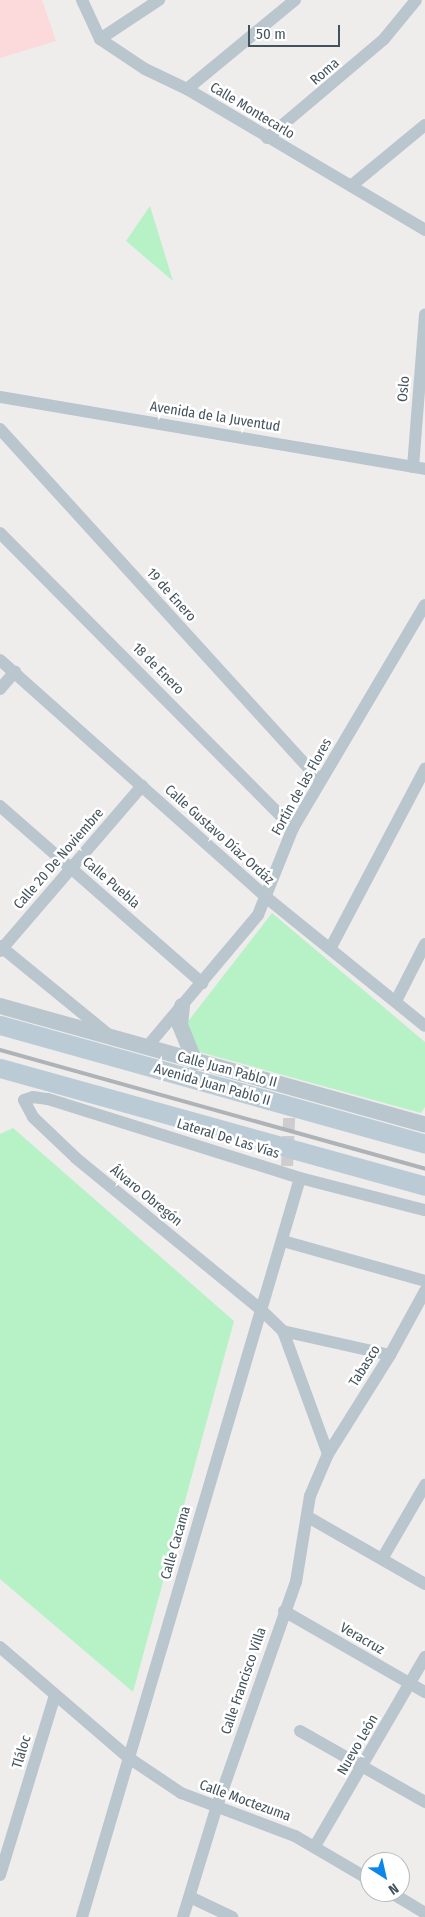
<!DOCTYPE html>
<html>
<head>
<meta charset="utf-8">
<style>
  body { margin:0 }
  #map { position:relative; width:425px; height:1917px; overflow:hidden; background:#efecec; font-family:"Fira Sans Condensed",sans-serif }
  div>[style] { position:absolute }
  .medical>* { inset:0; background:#fcd9da }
  .green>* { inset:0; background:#b6f2c6 }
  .minor-tunnel>* { height:12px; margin-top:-6px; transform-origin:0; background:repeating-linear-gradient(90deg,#cdcdcf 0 12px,transparent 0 18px) }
  .minor>* { height:12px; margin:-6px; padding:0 6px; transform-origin:6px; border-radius:6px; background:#b9c6cd }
  .tertiary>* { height:16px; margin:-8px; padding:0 8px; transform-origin:8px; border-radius:8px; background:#b9c6cd }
  .secondary>* { height:19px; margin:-9.5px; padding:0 9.5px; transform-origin:9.5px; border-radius:9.5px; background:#bbcbd5 }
  .rail>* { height:4px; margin:-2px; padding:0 2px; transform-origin:2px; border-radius:2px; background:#aeb3b7 }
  span { translate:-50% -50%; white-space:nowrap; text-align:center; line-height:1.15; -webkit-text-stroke:5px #fff; paint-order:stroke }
  .street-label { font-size:14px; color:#43535b }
  .north { position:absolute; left:360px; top:1852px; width:50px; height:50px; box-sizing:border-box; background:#fff; border:1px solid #b4babd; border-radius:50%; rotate:145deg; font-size:14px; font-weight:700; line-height:20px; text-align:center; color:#43535b }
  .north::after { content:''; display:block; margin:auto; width:18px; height:22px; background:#0b87ea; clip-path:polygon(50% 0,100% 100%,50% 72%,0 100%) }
  .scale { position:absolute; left:248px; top:25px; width:92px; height:22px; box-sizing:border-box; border:2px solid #43535b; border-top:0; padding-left:6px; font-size:15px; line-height:18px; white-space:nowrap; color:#43535b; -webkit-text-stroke:4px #fff; paint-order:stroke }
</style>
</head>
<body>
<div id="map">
  <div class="medical">
    <div style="clip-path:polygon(0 0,42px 0,56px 41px,0 58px)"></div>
  </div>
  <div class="green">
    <div style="clip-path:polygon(150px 206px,173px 281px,126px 241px)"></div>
    <div style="clip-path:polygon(272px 913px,425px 1042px,425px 1107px,421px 1113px,196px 1051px,186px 1024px)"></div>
    <div style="clip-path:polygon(13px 1128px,234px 1321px,133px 1692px,0 1579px,0 1134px)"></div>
  </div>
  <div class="minor-tunnel">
    <div style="left:287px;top:1166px;width:65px;rotate:-87.4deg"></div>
  </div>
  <div class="minor">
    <div style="left:82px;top:0;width:43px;rotate:65.2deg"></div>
    <div style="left:100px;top:39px;width:54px;rotate:33.7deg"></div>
    <div style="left:145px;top:69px;width:47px;rotate:25.5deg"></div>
    <div style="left:187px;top:89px;width:277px;rotate:30.6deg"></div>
    <div style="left:100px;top:39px;width:71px;rotate:-33.5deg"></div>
    <div style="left:187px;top:89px;width:140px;rotate:-39.5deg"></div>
    <div style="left:267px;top:138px;width:153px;rotate:-40.2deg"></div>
    <div style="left:384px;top:39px;width:50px;rotate:-50.6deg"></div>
    <div style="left:351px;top:186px;width:96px;rotate:-39.5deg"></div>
    <div style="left:0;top:397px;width:431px;rotate:9.6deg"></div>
    <div style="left:0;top:429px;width:476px;rotate:47.7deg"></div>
    <div style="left:413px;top:467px;width:153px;rotate:-85.5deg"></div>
    <div style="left:0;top:533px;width:416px;rotate:45.2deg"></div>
    <div style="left:0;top:660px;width:358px;rotate:41.7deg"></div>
    <div style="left:267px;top:898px;width:203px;rotate:39deg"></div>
    <div style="left:0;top:689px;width:23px;rotate:-49deg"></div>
    <div style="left:0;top:806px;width:269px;rotate:41.2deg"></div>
    <div style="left:0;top:946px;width:139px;rotate:39.2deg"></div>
    <div style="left:330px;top:949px;width:204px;rotate:-62.2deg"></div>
    <div style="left:0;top:951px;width:218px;rotate:-49.3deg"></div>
    <div style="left:396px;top:1001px;width:64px;rotate:-63deg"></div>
    <div style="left:146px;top:1048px;width:174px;rotate:-49.9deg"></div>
    <div style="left:258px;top:915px;width:94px;rotate:-68.1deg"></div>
    <div style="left:293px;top:828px;width:259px;rotate:-59.4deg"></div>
    <div style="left:283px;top:1241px;width:148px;rotate:15.7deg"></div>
    <div style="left:283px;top:1331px;width:131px;rotate:69.9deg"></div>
    <div style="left:390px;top:1355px;width:110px;rotate:-167.4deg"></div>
    <div style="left:283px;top:1331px;width:33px;rotate:-136deg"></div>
    <div style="left:259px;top:1308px;width:237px;rotate:-140.7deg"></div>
    <div style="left:76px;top:1158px;width:59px;rotate:-136.4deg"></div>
    <div style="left:33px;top:1117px;width:19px;rotate:-118deg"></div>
    <div style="left:24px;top:1100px;width:9px;rotate:-18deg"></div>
    <div style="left:33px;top:1097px;width:15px;rotate:8deg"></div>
    <div style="left:48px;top:1099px;width:264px;rotate:17.4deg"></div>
    <div style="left:300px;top:1178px;width:129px;rotate:14.4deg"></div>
    <div style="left:308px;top:1517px;width:135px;rotate:29.8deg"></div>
    <div style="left:382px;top:1559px;width:86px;rotate:-59.8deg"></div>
    <div style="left:284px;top:1611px;width:163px;rotate:29.9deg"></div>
    <div style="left:0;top:1647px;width:170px;rotate:40.7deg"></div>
    <div style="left:129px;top:1758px;width:63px;rotate:33.9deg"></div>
    <div style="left:181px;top:1793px;width:122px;rotate:20.7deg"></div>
    <div style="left:295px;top:1836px;width:87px;rotate:30.4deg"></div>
    <div style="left:300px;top:1731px;width:144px;rotate:29.6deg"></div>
    <div style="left:315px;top:1846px;width:219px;rotate:-59.8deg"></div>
    <div style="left:0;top:1875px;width:188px;rotate:-73deg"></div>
    <div style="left:390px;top:1892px;width:41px;rotate:31deg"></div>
    <div style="left:190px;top:1897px;width:47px;rotate:25.5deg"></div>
    <div style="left:82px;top:1917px;width:770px;rotate:-73.56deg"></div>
    <div style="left:183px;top:1917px;width:116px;rotate:-73deg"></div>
    <div style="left:217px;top:1806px;width:238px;rotate:-70.6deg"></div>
    <div style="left:296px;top:1582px;width:87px;rotate:-80.8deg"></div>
    <div style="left:310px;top:1496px;width:46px;rotate:-66.8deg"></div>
    <div style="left:328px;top:1454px;width:117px;rotate:-57.9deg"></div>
    <div style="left:390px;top:1355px;width:73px;rotate:-61.3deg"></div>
  </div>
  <div class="tertiary">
    <div style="left:0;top:1006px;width:441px;rotate:15.6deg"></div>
    <div style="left:182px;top:1006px;width:19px;rotate:96deg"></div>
    <div style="left:180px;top:1025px;width:40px;rotate:68deg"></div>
  </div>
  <div class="secondary">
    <div style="left:0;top:1025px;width:441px;rotate:15.6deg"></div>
    <div style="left:0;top:1068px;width:441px;rotate:15.5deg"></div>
  </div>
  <div class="rail">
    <div style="left:0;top:1050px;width:441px;rotate:15.6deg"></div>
  </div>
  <div class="street-label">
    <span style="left:325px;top:72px;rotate:-41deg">Roma</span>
    <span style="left:252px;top:111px;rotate:31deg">Calle Montecarlo</span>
    <span style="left:404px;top:389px;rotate:-85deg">Oslo</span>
    <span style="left:215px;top:417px;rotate:9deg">Avenida de la Juventud</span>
    <span style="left:171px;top:595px;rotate:48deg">19 de Enero</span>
    <span style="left:158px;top:669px;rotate:45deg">18 de Enero</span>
    <span style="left:302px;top:787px;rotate:-61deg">Fortín de las Flores</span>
    <span style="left:219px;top:835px;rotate:42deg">Calle Gustavo Díaz Ordáz</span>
    <span style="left:59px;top:859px;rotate:-49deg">Calle 20 De Noviembre</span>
    <span style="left:111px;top:883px;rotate:41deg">Calle Puebla</span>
    <span style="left:227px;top:1070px;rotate:15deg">Calle Juan Pablo II</span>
    <span style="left:212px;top:1085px;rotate:16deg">Avenida Juan Pablo II</span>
    <span style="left:228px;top:1139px;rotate:17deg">Lateral De Las Vías</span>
    <span style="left:146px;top:1196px;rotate:39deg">Álvaro Obregón</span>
    <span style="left:365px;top:1366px;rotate:-58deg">Tabasco</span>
    <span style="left:176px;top:1543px;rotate:-74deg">Calle Cacama</span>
    <span style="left:362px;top:1639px;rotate:30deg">Veracruz</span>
    <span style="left:244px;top:1681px;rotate:-71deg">Calle Francisco Villa</span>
    <span style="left:358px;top:1745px;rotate:-60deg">Nuevo León</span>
    <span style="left:22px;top:1752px;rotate:-73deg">Tláloc</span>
    <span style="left:245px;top:1801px;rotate:20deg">Calle Moctezuma</span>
  </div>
  <div class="north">N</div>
  <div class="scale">50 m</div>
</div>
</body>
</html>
